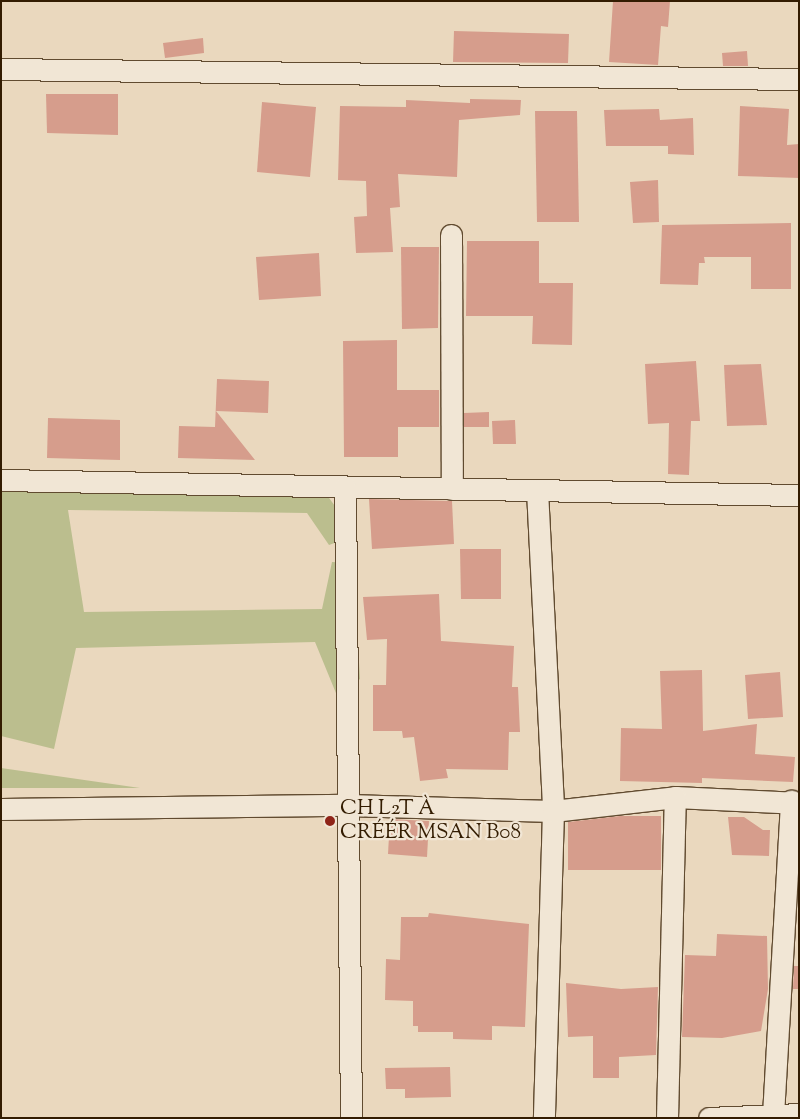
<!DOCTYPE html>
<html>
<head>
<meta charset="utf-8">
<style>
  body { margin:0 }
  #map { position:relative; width:800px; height:1119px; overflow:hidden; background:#ead8be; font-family:"Sorts Mill Goudy",serif }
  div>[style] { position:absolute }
  .green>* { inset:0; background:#bbbe8e }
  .building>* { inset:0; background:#d69d8c }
  .roads { filter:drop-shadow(1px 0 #614b30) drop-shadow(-1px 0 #614b30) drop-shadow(0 1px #614b30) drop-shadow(0 -1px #614b30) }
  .minor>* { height:21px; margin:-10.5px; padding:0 10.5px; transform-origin:10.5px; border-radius:10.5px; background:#f1e6d5 }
  .dots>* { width:14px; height:14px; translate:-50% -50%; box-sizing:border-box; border:2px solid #f1e6d5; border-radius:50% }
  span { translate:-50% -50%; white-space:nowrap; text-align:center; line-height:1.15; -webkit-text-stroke:4.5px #f1e6d5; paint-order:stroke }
  .poi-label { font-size:21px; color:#331c01 }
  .left { translate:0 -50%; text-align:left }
  .frame { position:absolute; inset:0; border:2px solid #331c01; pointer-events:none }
</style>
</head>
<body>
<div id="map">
  <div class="green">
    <div style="clip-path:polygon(1px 478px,324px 491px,356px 535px,329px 545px,307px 513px,68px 510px,84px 612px,322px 609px,332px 562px,353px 563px,360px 679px,338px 698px,315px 642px,76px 648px,54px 749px,1px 736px)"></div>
    <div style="clip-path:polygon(1px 768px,140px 788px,1px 788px)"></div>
  </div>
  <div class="building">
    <div style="clip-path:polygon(613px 1px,670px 1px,668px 27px,661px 26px,658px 65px,609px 62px)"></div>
    <div style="clip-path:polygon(454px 31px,569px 34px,568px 63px,453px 62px)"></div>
    <div style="clip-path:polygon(203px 38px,204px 53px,165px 58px,163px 43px)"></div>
    <div style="clip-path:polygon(747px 51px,748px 66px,723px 66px,722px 53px)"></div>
    <div style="clip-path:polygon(46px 94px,118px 94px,118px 135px,47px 133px)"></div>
    <div style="clip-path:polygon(470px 99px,521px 100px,520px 115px,459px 120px,457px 177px,398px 174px,400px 207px,390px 208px,393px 252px,356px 253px,354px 217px,367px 216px,366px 181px,338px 180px,340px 106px,406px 107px,406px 100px,470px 103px)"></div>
    <div style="clip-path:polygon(262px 102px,316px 107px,310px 177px,257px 172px)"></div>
    <div style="clip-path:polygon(740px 106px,789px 109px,787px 145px,799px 144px,799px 178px,738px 176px)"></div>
    <div style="clip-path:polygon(659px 109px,660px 120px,693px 118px,694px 155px,668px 154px,668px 146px,606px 146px,604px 110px)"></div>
    <div style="clip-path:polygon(535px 111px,577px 111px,579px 222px,537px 222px)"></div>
    <div style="clip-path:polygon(658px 180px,659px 222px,633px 223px,630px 182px)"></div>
    <div style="clip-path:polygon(791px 223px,791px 289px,751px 289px,751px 257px,704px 257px,705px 263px,699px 263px,698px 285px,660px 284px,662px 225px)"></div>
    <div style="clip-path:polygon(467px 241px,539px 241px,539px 283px,573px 283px,572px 345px,532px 344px,533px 316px,466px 316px)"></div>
    <div style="clip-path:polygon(401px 247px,439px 247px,438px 328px,402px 329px)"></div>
    <div style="clip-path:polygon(319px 253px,321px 296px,259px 300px,256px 257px)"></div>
    <div style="clip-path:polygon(397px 340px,397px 390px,439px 390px,439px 427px,398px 427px,398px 457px,344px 457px,343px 341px)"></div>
    <div style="clip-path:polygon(696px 361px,700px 421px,691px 421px,689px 475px,668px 474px,669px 423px,648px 424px,645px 364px)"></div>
    <div style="clip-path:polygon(761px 364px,767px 425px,727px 426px,724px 365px)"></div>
    <div style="clip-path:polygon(217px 379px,269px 381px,268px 413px,216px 411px,255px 460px,178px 458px,179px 426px,215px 427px)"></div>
    <div style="clip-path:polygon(489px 412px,489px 427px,464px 427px,464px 413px)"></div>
    <div style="clip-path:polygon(48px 418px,120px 420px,120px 460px,47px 458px)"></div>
    <div style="clip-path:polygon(515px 420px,516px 444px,493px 444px,492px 421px)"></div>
    <div style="clip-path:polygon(369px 499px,452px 501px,454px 544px,372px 549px)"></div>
    <div style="clip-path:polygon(460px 549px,501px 549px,501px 599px,461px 599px)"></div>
    <div style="clip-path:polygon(439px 594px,441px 641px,514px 646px,512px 687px,518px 687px,520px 732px,509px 732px,508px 770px,446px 769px,448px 778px,420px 781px,414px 737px,403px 738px,402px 731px,373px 731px,373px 685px,386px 685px,387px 639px,367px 640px,363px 597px)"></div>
    <div style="clip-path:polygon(702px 670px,703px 731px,757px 724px,755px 754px,795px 757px,793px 782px,702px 778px,702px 783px,620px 781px,621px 728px,662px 729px,660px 671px)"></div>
    <div style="clip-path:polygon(780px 672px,783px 717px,748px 719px,745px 675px)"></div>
    <div style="clip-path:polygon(620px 816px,661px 816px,661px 870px,568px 870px,568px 822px)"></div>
    <div style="clip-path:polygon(728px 817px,744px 817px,763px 830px,770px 830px,769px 856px,732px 855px)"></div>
    <div style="clip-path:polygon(390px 819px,429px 821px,427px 857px,388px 854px)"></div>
    <div style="clip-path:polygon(429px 913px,529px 924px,525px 1027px,492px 1026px,492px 1040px,453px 1039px,453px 1032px,418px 1032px,418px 1026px,413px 1026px,413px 1001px,385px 1000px,386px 959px,400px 960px,401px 917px,428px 917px)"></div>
    <div style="clip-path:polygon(717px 934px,767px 936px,768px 989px,761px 1031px,722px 1038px,682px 1037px,685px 955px,716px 956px)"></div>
    <div style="clip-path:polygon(794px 966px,799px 966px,799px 989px,793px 989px)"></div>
    <div style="clip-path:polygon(566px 983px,621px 989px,658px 987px,656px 1055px,619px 1057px,619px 1078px,593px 1078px,593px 1036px,568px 1037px)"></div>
    <div style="clip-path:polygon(450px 1067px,451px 1097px,405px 1098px,405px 1089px,386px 1089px,385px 1068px)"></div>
  </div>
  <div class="roads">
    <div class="minor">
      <div style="left:1px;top:69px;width:798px;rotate:0.72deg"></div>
      <div style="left:451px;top:235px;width:254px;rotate:89.8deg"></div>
      <div style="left:1px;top:480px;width:798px;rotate:1.08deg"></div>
      <div style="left:345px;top:487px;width:631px;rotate:89.46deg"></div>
      <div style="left:537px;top:490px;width:321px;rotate:87.1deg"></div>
      <div style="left:553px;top:811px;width:307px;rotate:91.7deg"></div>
      <div style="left:1px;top:809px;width:347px;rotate:-0.7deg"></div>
      <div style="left:348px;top:805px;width:205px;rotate:1.7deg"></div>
      <div style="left:553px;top:811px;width:123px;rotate:-6.5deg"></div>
      <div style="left:675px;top:797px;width:124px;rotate:2.8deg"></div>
      <div style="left:773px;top:1115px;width:315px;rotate:-86.7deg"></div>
      <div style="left:667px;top:1118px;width:321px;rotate:-88.6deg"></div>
      <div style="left:709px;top:1118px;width:90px;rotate:-2.5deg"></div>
    </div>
  </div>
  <div class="dots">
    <div style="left:330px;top:821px;background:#8f2418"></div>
  </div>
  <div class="poi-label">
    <span class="left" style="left:340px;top:821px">CH L2T À<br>CRÉÉR MSAN B08</span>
  </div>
  <div class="frame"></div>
</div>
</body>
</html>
